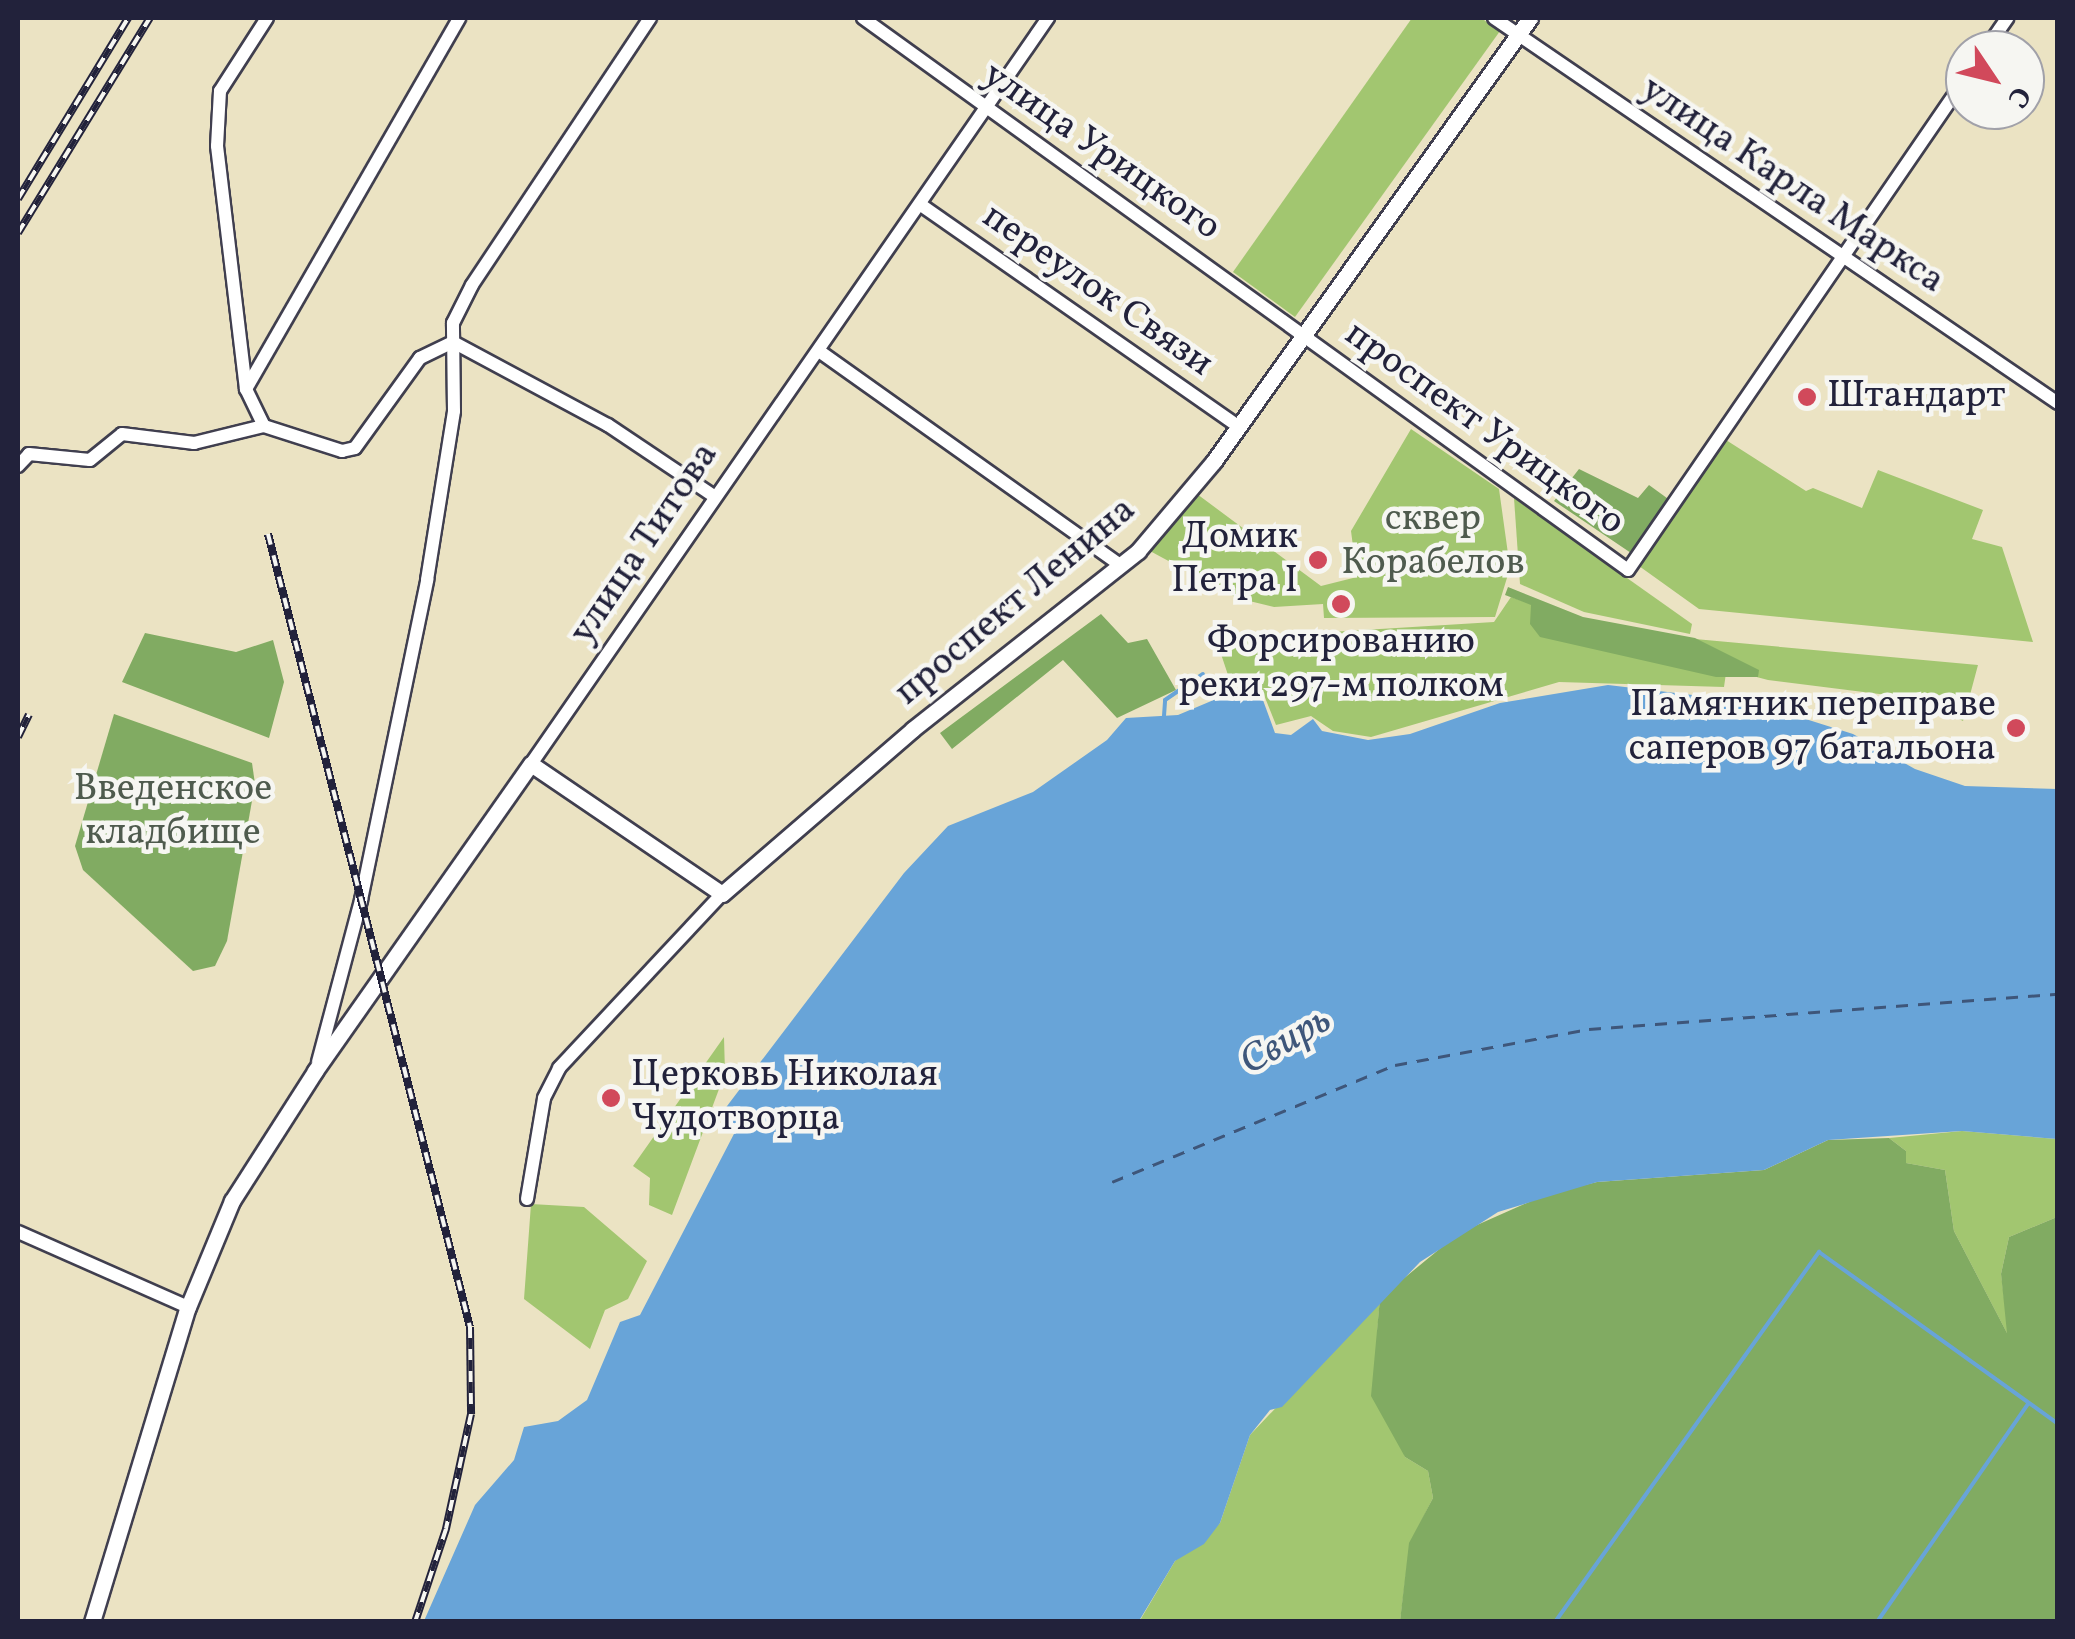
<!DOCTYPE html>
<html>
<head>
<meta charset="utf-8">
<style>
  body { margin:0 }
  #map { position:relative; width:2075px; height:1639px; overflow:hidden; background:#ebe3c3; font-family:Vollkorn,serif }
  div>[style] { position:absolute }
  .green>* { inset:0; background:#a2c670 }
  .forest>* { inset:0; background:#81ab62 }
  .water>* { inset:0; background:#68a4d8 }
  .stream>* { height:4px; margin:-2px; padding:0 2px; transform-origin:2px; border-radius:2px; background:#68a4d8 }
  .ferry>* { height:2.5px; margin-top:-1.25px; transform-origin:0; background:repeating-linear-gradient(90deg,#3e567a 0 12px,transparent 0 22px) }
  .roads { filter:drop-shadow(2px 0 #403f4f) drop-shadow(-2px 0 #403f4f) drop-shadow(0 2px #403f4f) drop-shadow(0 -2px #403f4f) }
  .minor>* { height:12px; margin:-6px; padding:0 6px; transform-origin:6px; border-radius:6px; background:#fff }
  .major>* { height:15px; margin:-7.5px; padding:0 7.5px; transform-origin:7.5px; border-radius:7.5px; background:#fff }
  .rail>* { height:8px; margin-top:-4px; transform-origin:0; background:repeating-linear-gradient(90deg,#f6f6f2 0 11px,#22223b 0 22px); box-sizing:border-box; border-block:2px solid #22223b }
  .dots>* { width:28px; height:28px; translate:-50% -50%; box-sizing:border-box; border:5px solid #f6f6f2; border-radius:50% }
  span { translate:-50% -50%; white-space:nowrap; text-align:center; line-height:1.15; -webkit-text-stroke:9px #f6f6f2; paint-order:stroke }
  .street-label { font-size:38px; color:#22223b }
  .poi-label { font-size:38px; color:#22223b }
  .left { translate:0 -50%; text-align:left }
  .right { translate:-100% -50%; text-align:right }
  .park-label { font-size:38px; color:#4f5b4e }
  .water-label { font-size:40px; color:#3e567a; font-style:italic }
  .frame { position:absolute; inset:0; border:20px solid #22223b; pointer-events:none }
  .north { position:absolute; left:1945px; top:30px; width:100px; height:100px; box-sizing:border-box; background:#f6f6f2; border:2px solid #a1a1a9; border-radius:50%; rotate:125deg; font-size:28px; font-weight:700; line-height:40px; text-align:center; color:#22223b }
  .north::after { content:''; display:block; margin:auto; width:35px; height:45px; background:#d1495b; clip-path:polygon(50% 0,100% 100%,50% 72%,0 100%) }
</style>
</head>
<body>
<div id="map">
  <div class="green">
    <div style="clip-path:polygon(1412px 18px,1481px 18px,1500px 31px,1295px 317px,1233px 272px)"></div>
    <div style="clip-path:polygon(1411px 429px,1499px 489px,1510px 568px,1495px 617px,1324px 618px,1323px 604px,1274px 607px,1237px 598px,1150px 551px,1197px 494px,1321px 586px,1357px 577px,1351px 531px)"></div>
    <div style="clip-path:polygon(1726px 440px,1806px 491px,1813px 488px,1862px 508px,1878px 470px,1983px 510px,1972px 539px,2002px 547px,2033px 642px,1699px 609px,1639px 566px)"></div>
    <div style="clip-path:polygon(1514px 498px,1692px 624px,1690px 634px,1584px 612px,1520px 584px)"></div>
    <div style="clip-path:polygon(1511px 597px,1726px 673px,1724px 687px,1559px 682px,1371px 737px,1333px 731px,1311px 716px,1276px 725px,1262px 690px,1228px 675px,1216px 639px,1494px 622px)"></div>
    <div style="clip-path:polygon(1695px 639px,1978px 665px,1963px 721px,1919px 699px,1768px 680px,1711px 665px)"></div>
    <div style="clip-path:polygon(724px 1037px,725px 1073px,672px 1215px,649px 1205px,650px 1178px,633px 1166px)"></div>
    <div style="clip-path:polygon(1962px 1131px,2057px 1139px,2057px 1217px,2009px 1237px,2001px 1274px,2009px 1337px,1954px 1231px,1945px 1170px,1906px 1163px,1906px 1151px,1889px 1138px)"></div>
    <div style="clip-path:polygon(531px 1204px,584px 1207px,647px 1261px,628px 1299px,605px 1310px,590px 1349px,524px 1299px)"></div>
    <div style="clip-path:polygon(1380px 1298px,1377px 1334px,1405px 1457px,1428px 1471px,1433px 1498px,1410px 1543px,1400px 1621px,1139px 1622px,1175px 1561px,1220px 1523px,1250px 1435px)"></div>
  </div>
  <div class="forest">
    <div style="clip-path:polygon(1579px 469px,1638px 498px,1649px 485px,1671px 501px,1631px 553px,1554px 501px)"></div>
    <div style="clip-path:polygon(1508px 587px,1583px 617px,1695px 638px,1759px 670px,1758px 677px,1716px 677px,1540px 637px,1530px 624px,1531px 605px,1505px 595px)"></div>
    <div style="clip-path:polygon(1101px 614px,1128px 643px,1147px 639px,1176px 690px,1117px 718px,1063px 660px,952px 749px,940px 733px)"></div>
    <div style="clip-path:polygon(145px 633px,236px 652px,273px 640px,284px 682px,269px 738px,122px 682px)"></div>
    <div style="clip-path:polygon(114px 714px,252px 763px,255px 784px,227px 941px,215px 966px,193px 971px,83px 870px,75px 846px)"></div>
    <div style="clip-path:polygon(1889px 1138px,1906px 1151px,1906px 1163px,1945px 1170px,1954px 1231px,2007px 1333px,2001px 1274px,2009px 1237px,2057px 1217px,2057px 1621px,1400px 1621px,1409px 1543px,1433px 1498px,1428px 1471px,1405px 1457px,1371px 1396px,1380px 1298px,1459px 1233px,1547px 1194px,1597px 1182px,1764px 1170px,1828px 1140px)"></div>
  </div>
  <div class="water">
    <div style="clip-path:polygon(1608px 685px,1752px 702px,1853px 734px,1915px 769px,1965px 786px,2057px 789px,2057px 1139px,1962px 1131px,1828px 1140px,1764px 1170px,1597px 1182px,1498px 1212px,1420px 1262px,1282px 1407px,1270px 1410px,1250px 1435px,1220px 1523px,1204px 1544px,1175px 1561px,1139px 1621px,424px 1621px,475px 1505px,514px 1460px,524px 1427px,558px 1421px,587px 1400px,620px 1322px,640px 1315px,736px 1130px,721px 1114px,904px 873px,948px 826px,1033px 792px,1107px 740px,1126px 718px,1178px 715px,1247px 686px,1260px 692px,1275px 733px,1291px 735px,1313px 719px,1322px 731px,1368px 740px,1410px 734px,1500px 703px)"></div>
  </div>
  <div class="stream">
    <div style="left:1164px;top:716px;width:16px;rotate:-86deg"></div>
    <div style="left:1165px;top:700px;width:46px;rotate:-34.4deg"></div>
    <div style="left:1555px;top:1622px;width:455px;rotate:-54.5deg"></div>
    <div style="left:1819px;top:1252px;width:294px;rotate:35.7deg"></div>
    <div style="left:1877px;top:1622px;width:265px;rotate:-55.3deg"></div>
  </div>
  <div class="ferry">
    <div style="left:1112px;top:1182px;width:306px;rotate:-22.5deg"></div>
    <div style="left:1395px;top:1065px;width:197px;rotate:-10.5deg"></div>
    <div style="left:1589px;top:1029px;width:470px;rotate:-4.3deg"></div>
  </div>
  <div class="roads">
    <div class="minor">
      <div style="left:267px;top:18px;width:87px;rotate:122.8deg"></div>
      <div style="left:220px;top:91px;width:55px;rotate:93.1deg"></div>
      <div style="left:217px;top:146px;width:245px;rotate:83.2deg"></div>
      <div style="left:246px;top:389px;width:41px;rotate:64.1deg"></div>
      <div style="left:264px;top:426px;width:82px;rotate:17.8deg"></div>
      <div style="left:342px;top:451px;width:13px;rotate:-13deg"></div>
      <div style="left:355px;top:448px;width:111px;rotate:-54.2deg"></div>
      <div style="left:420px;top:358px;width:37px;rotate:-26deg"></div>
      <div style="left:453px;top:342px;width:176px;rotate:28.2deg"></div>
      <div style="left:608px;top:425px;width:129px;rotate:33.9deg"></div>
      <div style="left:863px;top:18px;width:943px;rotate:35.81deg"></div>
      <div style="left:1628px;top:570px;width:596px;rotate:-55.54deg"></div>
      <div style="left:1494px;top:18px;width:683px;rotate:34.32deg"></div>
      <div style="left:1985px;top:50px;width:39px;rotate:-55deg"></div>
      <div style="left:921px;top:205px;width:388px;rotate:34.9deg"></div>
      <div style="left:819px;top:351px;width:371px;rotate:35.4deg"></div>
      <div style="left:246px;top:389px;width:428px;rotate:-60.1deg"></div>
      <div style="left:18px;top:466px;width:16px;rotate:-47deg"></div>
      <div style="left:29px;top:454px;width:61px;rotate:5.6deg"></div>
      <div style="left:90px;top:460px;width:41px;rotate:-39.1deg"></div>
      <div style="left:122px;top:434px;width:73px;rotate:7.1deg"></div>
      <div style="left:194px;top:443px;width:72px;rotate:-13.7deg"></div>
      <div style="left:531px;top:764px;width:908px;rotate:-55.28deg"></div>
      <div style="left:318px;top:1062px;width:168px;rotate:-75.1deg"></div>
      <div style="left:361px;top:900px;width:327px;rotate:-78.3deg"></div>
      <div style="left:427px;top:580px;width:171px;rotate:-80.9deg"></div>
      <div style="left:454px;top:411px;width:88px;rotate:-90.7deg"></div>
      <div style="left:453px;top:323px;width:42px;rotate:-63.4deg"></div>
      <div style="left:472px;top:285px;width:321px;rotate:-56.3deg"></div>
      <div style="left:527px;top:1199px;width:102px;rotate:-80.4deg"></div>
      <div style="left:544px;top:1098px;width:34px;rotate:-63deg"></div>
      <div style="left:559px;top:1068px;width:238px;rotate:-46.9deg"></div>
      <div style="left:18px;top:1232px;width:186px;rotate:23.8deg"></div>
    </div>
    <div class="major">
      <div style="left:92px;top:1622px;width:329px;rotate:-73.1deg"></div>
      <div style="left:188px;top:1307px;width:115px;rotate:-67.5deg"></div>
      <div style="left:232px;top:1201px;width:154px;rotate:-57.4deg"></div>
      <div style="left:315px;top:1071px;width:375px;rotate:-54.9deg"></div>
      <div style="left:531px;top:764px;width:231px;rotate:34.2deg"></div>
      <div style="left:722px;top:894px;width:252px;rotate:-40.8deg"></div>
      <div style="left:913px;top:729px;width:287px;rotate:-38.3deg"></div>
      <div style="left:1138px;top:551px;width:118px;rotate:-49.8deg"></div>
      <div style="left:1214px;top:461px;width:544px;rotate:-54.5deg"></div>
    </div>
  </div>
  <div class="rail">
    <div style="left:18px;top:199px;width:212px;rotate:-58.7deg"></div>
    <div style="left:18px;top:233px;width:252px;rotate:-58.5deg"></div>
    <div style="left:268px;top:534px;width:818px;rotate:75.71deg"></div>
    <div style="left:470px;top:1327px;width:87px;rotate:89.3deg"></div>
    <div style="left:471px;top:1414px;width:118px;rotate:102.3deg"></div>
    <div style="left:446px;top:1529px;width:98px;rotate:108.4deg"></div>
    <div style="left:18px;top:737px;width:25px;rotate:-64deg"></div>
  </div>
  <div class="dots">
    <div style="left:1807px;top:397px;background:#d1495b"></div>
    <div style="left:1318px;top:560px;background:#d1495b"></div>
    <div style="left:1341px;top:604px;background:#d1495b"></div>
    <div style="left:2016px;top:728px;background:#d1495b"></div>
    <div style="left:611px;top:1098px;background:#d1495b"></div>
  </div>
  <div class="street-label">
    <span style="left:1101px;top:152px;rotate:35deg">улица Урицкого</span>
    <span style="left:1792px;top:186px;rotate:34deg">улица Карла Маркса</span>
    <span style="left:1097px;top:291px;rotate:35deg">переулок Связи</span>
    <span style="left:1484px;top:429px;rotate:36deg">проспект Урицкого</span>
    <span style="left:645px;top:544px;rotate:-56deg">улица Титова</span>
    <span style="left:1016px;top:602px;rotate:-40deg">проспект Ленина</span>
  </div>
  <div class="poi-label">
    <span class="left" style="left:1827px;top:397px">Штандарт</span>
    <span class="right" style="left:1298px;top:560px">Домик<br>Петра I</span>
    <span style="left:1341px;top:665px">Форсированию<br>реки 297-м полком</span>
    <span class="right" style="left:1996px;top:728px">Памятник переправе<br>саперов 97 батальона</span>
    <span class="left" style="left:631px;top:1098px">Церковь Николая<br>Чудотворца</span>
  </div>
  <div class="park-label">
    <span style="left:1433px;top:542px">сквер<br>Корабелов</span>
    <span style="left:173px;top:812px">Введенское<br>кладбище</span>
  </div>
  <div class="water-label">
    <span style="left:1286px;top:1042px;rotate:-30deg">Свирь</span>
  </div>
  <div class="frame"></div>
  <div class="north">С</div>
</div>
</body>
</html>
